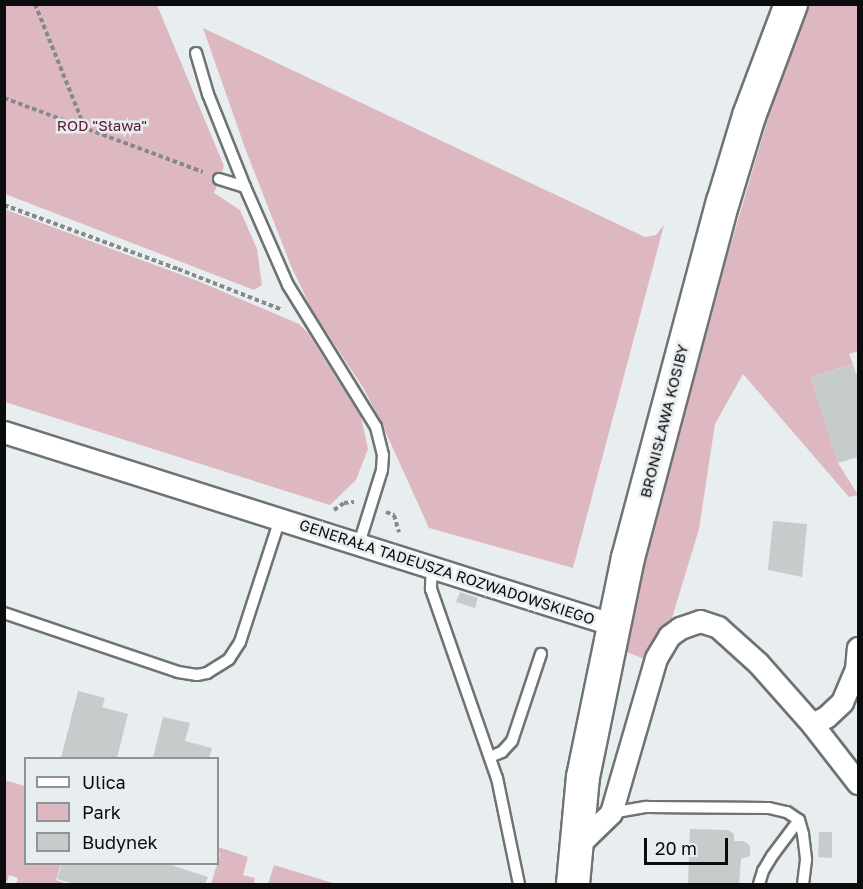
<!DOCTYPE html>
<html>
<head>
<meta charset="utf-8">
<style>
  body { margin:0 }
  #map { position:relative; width:863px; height:889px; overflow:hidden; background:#e8edef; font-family:"Golos Text",sans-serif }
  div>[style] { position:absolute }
  .green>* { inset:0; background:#deb8c0 }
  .building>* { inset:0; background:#c6cbcc }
  .path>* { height:4px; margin-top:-2px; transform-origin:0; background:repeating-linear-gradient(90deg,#85898a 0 4.5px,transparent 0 7.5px) }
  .roads { filter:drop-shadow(2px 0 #6e7374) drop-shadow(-2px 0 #6e7374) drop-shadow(0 2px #6e7374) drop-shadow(0 -2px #6e7374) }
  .lane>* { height:10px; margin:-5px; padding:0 5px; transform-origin:5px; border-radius:5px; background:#fff }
  .street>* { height:21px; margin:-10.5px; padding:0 10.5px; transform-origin:10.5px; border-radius:10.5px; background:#fff }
  .secondary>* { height:32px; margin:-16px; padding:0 16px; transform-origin:16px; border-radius:16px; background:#fff }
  span { translate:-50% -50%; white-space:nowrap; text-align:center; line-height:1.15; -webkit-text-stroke:5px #e8edef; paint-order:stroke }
  .park-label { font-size:15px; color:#5e1830 }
  .street-label { font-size:15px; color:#0a0c0d }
  .frame { position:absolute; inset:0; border:6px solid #0a0c0d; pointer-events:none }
  .legend { position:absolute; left:24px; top:757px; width:195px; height:108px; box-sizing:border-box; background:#e8edef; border:2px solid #8f9395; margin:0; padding:8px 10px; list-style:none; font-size:18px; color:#0a0c0d }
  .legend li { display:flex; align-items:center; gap:12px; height:30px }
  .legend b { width:30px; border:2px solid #8f9395 }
  .scale { position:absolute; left:644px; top:838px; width:84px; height:27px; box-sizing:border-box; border:3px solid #0a0c0d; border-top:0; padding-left:8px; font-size:18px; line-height:21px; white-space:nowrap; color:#0a0c0d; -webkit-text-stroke:4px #e8edef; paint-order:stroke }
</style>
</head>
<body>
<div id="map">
  <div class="green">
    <div style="clip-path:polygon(4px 5px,157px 5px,224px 166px,214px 193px,240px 210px,257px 249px,262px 285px,254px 290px,5px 194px)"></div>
    <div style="clip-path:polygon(809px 5px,858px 5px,858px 351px,849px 354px,853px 364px,811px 377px,838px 463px,858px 495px,849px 497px,743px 374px,715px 424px,699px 529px,672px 618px,656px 637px,644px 659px,622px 650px,728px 254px,776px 91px)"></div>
    <div style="clip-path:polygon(203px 28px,645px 237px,656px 235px,664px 225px,573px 568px,429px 528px,382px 424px,364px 389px,312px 310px,291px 266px,245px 148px)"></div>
    <div style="clip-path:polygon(4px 209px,198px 281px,299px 324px,308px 333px,361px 417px,368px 449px,356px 480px,330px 505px,5px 402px)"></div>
    <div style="clip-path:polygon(4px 780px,25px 786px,26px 864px,61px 864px,56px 880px,68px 884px,16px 884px,18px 878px,9px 875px,7px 882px,5px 881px)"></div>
    <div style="clip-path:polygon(218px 847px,248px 857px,243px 875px,255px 878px,254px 884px,211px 884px,220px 855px)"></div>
    <div style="clip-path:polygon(274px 865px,336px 884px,268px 884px)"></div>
  </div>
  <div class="building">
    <div style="clip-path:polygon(853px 364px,856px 374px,858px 373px,858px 457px,838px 463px,811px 377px)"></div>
    <div style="clip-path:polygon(773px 521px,807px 524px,802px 577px,768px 570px)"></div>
    <div style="clip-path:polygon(460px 592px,478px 598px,475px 608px,456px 602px)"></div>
    <div style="clip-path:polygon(78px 691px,105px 698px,102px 707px,128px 714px,117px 758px,61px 758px)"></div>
    <div style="clip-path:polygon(163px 717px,190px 723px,185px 741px,212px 748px,209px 758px,153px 758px)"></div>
    <div style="clip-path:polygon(690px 829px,728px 830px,734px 834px,734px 841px,744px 841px,750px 846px,750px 856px,741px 859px,739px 884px,688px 884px)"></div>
    <div style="clip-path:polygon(819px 832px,832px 832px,832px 858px,818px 857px)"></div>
    <div style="clip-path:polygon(62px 864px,168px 864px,208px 877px,205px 884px,74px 884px,57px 879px)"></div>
  </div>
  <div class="path">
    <div style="left:35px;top:4px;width:131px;rotate:68.1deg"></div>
    <div style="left:4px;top:98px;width:212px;rotate:20.4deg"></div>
    <div style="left:4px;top:205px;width:185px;rotate:20.2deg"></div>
    <div style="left:178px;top:269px;width:110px;rotate:21.4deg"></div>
    <div style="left:334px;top:510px;width:12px;rotate:-35deg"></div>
    <div style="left:344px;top:503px;width:10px;rotate:-6deg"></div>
    <div style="left:386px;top:512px;width:9px;rotate:21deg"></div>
    <div style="left:394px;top:515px;width:18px;rotate:74deg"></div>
  </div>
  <div class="roads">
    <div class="lane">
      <div style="left:196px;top:53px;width:43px;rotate:73.7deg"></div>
      <div style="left:208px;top:94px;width:100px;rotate:68.3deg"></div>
      <div style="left:245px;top:187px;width:107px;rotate:66.3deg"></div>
      <div style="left:288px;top:285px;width:167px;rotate:58.2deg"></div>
      <div style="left:376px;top:427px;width:29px;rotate:76deg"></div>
      <div style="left:383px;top:455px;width:15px;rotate:94deg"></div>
      <div style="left:382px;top:470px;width:77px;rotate:107.3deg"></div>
      <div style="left:219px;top:179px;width:27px;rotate:17deg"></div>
      <div style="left:432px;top:567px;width:22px;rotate:93deg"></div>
      <div style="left:431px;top:589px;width:200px;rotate:70.8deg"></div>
      <div style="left:497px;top:778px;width:108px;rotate:78.3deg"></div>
      <div style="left:4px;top:613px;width:184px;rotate:18.7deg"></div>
      <div style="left:178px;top:672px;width:19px;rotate:9deg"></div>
      <div style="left:197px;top:675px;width:10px;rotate:-11deg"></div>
      <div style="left:207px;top:673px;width:26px;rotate:-32deg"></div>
      <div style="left:229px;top:659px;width:20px;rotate:-57deg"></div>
      <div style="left:240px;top:642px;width:129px;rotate:-72deg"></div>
      <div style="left:490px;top:757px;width:13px;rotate:-23deg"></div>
      <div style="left:502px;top:752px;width:15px;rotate:-48deg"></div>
      <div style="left:512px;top:741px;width:92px;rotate:-71.6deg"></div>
      <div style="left:611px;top:813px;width:36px;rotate:-10deg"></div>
      <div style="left:646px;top:807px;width:123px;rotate:0.5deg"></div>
      <div style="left:769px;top:808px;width:18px;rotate:13deg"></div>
      <div style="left:787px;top:812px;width:14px;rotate:34deg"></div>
      <div style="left:799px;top:820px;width:15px;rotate:74deg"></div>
      <div style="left:803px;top:834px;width:26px;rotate:83deg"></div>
      <div style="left:806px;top:860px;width:24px;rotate:97deg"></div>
      <div style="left:759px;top:884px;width:14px;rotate:-73deg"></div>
      <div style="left:763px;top:871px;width:17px;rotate:-59deg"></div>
      <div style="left:772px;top:856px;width:45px;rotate:-53.1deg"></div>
    </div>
    <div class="street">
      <div style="left:4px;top:432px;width:640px;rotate:17.56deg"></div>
      <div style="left:812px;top:724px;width:16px;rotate:-27deg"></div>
      <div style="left:826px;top:717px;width:22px;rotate:-43deg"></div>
      <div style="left:842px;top:702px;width:36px;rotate:-67deg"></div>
      <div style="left:856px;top:669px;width:21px;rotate:-85deg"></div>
      <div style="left:577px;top:846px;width:47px;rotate:-44.1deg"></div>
      <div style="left:611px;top:813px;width:161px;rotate:-73.8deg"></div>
      <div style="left:656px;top:658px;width:26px;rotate:-59deg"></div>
      <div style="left:669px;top:636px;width:14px;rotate:-36deg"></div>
      <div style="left:680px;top:628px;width:21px;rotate:-19deg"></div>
      <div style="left:700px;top:621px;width:19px;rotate:18deg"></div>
      <div style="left:718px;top:627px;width:54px;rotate:42deg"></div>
      <div style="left:758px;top:663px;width:81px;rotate:48.5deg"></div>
      <div style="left:812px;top:724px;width:75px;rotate:52.1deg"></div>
    </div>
    <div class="secondary">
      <div style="left:573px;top:884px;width:107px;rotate:-84.7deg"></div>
      <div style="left:583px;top:777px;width:224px;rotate:-78.4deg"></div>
      <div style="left:628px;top:558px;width:368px;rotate:-75.1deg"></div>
      <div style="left:723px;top:202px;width:90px;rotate:-73.2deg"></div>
      <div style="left:749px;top:116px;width:120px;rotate:-69.4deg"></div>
    </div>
  </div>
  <div class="park-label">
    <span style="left:102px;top:126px">ROD "Sława"</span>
  </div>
  <div class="street-label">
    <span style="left:664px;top:421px;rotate:-76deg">BRONISŁAWA KOSIBY</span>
    <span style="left:447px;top:572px;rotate:18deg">GENERAŁA TADEUSZA ROZWADOWSKIEGO</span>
  </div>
  <div class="frame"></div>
  <ul class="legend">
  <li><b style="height:8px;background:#fff"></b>Ulica</li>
  <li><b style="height:16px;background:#deb8c0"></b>Park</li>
  <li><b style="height:16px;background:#c6cbcc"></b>Budynek</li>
  </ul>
  <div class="scale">20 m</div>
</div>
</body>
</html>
